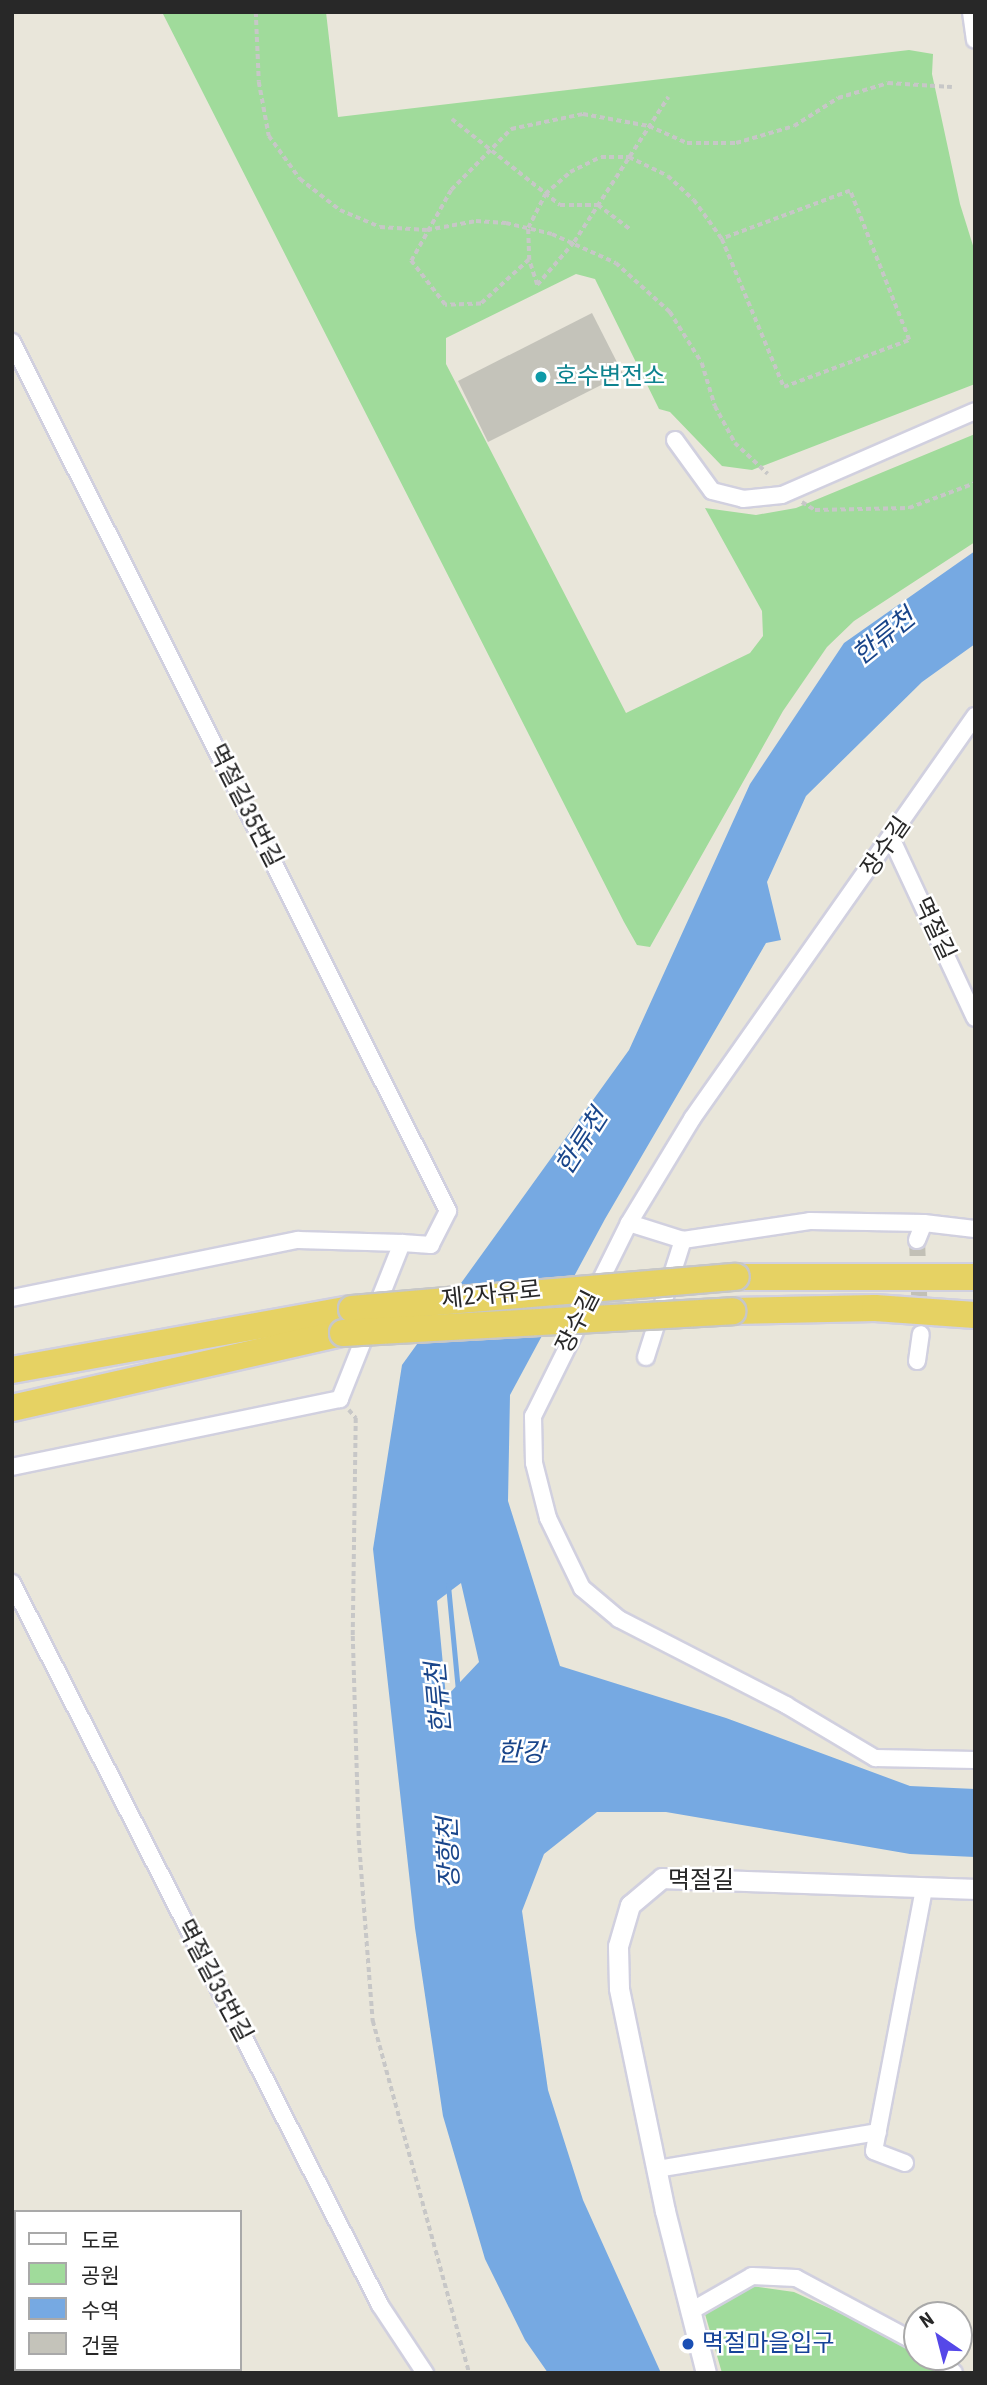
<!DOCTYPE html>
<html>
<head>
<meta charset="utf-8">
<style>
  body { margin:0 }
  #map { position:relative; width:987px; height:2385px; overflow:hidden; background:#e9e6da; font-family:"Roboto Condensed","Noto Sans KR",sans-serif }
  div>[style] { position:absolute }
  .green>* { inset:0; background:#a0db9b }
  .water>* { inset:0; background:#76a9e2 }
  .stream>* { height:5px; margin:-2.5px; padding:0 2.5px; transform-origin:2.5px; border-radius:2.5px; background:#76a9e2 }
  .building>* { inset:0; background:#c4c3ba }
  .minor-tunnel>* { height:16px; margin-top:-8px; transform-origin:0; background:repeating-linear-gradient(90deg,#c2c0b6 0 16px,transparent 0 24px) }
  .path>* { height:3.5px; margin-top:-1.75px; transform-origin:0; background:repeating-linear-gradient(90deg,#c7c7c7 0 5px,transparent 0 8.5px) }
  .roads { filter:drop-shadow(2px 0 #d1d0df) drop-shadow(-2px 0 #d1d0df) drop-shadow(0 2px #d1d0df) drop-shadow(0 -2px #d1d0df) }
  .minor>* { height:16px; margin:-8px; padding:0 8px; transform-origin:8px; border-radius:8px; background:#fff }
  .tertiary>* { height:19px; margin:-9.5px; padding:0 9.5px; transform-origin:9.5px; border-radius:9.5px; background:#fff }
  .trunk>* { height:26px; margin:-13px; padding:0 13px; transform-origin:13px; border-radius:13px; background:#e6d263 }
  .bridges { filter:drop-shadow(2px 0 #c7c7c7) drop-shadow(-2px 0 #c7c7c7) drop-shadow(0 2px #c7c7c7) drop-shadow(0 -2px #c7c7c7) }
  .trunk-bridge>* { height:26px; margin:-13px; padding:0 13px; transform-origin:13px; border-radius:13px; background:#e6d263 }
  .dots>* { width:19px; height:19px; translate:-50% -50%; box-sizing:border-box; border:4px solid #fff; border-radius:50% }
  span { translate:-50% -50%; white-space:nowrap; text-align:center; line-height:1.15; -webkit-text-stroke:5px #fff; paint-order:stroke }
  .culture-label { font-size:24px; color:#0d838f }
  .left { translate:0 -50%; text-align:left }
  .street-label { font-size:24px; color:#282828 }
  .transit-label { font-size:24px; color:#164399 }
  .water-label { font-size:26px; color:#19458a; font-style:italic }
  .frame { position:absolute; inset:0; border:14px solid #282828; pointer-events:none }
  .legend { position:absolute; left:14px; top:2210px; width:228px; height:161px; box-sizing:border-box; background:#fff; border:2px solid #a9a9a9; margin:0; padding:9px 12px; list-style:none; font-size:21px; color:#282828 }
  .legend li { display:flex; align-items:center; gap:14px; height:35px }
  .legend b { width:35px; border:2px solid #a9a9a9 }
  .north { position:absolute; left:903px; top:2301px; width:70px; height:70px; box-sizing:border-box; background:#fff; border:2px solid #a9a9a9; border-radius:50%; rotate:325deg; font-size:19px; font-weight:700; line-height:28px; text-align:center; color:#282828 }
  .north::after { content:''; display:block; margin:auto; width:24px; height:32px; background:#5548e8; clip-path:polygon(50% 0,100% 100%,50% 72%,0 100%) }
</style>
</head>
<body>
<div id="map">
  <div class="green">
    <div style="clip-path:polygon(162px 12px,326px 12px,338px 117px,909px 50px,933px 54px,932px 74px,960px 204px,975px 252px,975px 384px,752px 470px,722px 466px,670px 412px,659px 409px,595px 279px,576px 274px,446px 338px,446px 364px,626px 713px,750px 653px,763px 636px,762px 611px,705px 508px,756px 515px,796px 508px,975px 434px,975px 542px,854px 621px,827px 647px,783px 711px,650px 947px,637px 945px,624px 922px)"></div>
    <div style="clip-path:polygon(751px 2286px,794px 2292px,855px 2320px,923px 2357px,936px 2373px,722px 2373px,705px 2314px)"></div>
  </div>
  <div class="water">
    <div style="clip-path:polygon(evenodd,975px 551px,975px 644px,922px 682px,806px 796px,767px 882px,781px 940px,766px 943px,605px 1219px,510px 1395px,508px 1501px,560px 1666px,726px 1718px,910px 1786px,975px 1789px,975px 1857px,910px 1854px,666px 1812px,597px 1812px,544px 1854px,522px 1911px,548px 2090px,583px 2200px,661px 2373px,548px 2373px,525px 2340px,485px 2259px,443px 2116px,415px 1928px,373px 1549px,402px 1365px,629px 1050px,750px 784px,844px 643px,975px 551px,461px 1583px,479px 1662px,446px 1697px,437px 1601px,461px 1583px)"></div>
  </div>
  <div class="stream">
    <div style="left:448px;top:1585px;width:105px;rotate:84.6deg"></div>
  </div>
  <div class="building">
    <div style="clip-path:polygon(592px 313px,623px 374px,488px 442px,458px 381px)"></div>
  </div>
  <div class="minor-tunnel">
    <div style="left:917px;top:1240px;width:78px;rotate:87.8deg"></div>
  </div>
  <div class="path">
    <div style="left:256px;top:12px;width:70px;rotate:87.5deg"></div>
    <div style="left:259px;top:82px;width:55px;rotate:79.5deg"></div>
    <div style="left:269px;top:136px;width:53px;rotate:54.2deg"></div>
    <div style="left:300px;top:179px;width:51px;rotate:37.8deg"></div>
    <div style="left:340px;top:210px;width:43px;rotate:23deg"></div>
    <div style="left:380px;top:227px;width:47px;rotate:3.7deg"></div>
    <div style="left:427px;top:230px;width:50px;rotate:-10.4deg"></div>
    <div style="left:476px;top:221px;width:30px;rotate:4deg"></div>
    <div style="left:506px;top:223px;width:47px;rotate:13.4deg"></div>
    <div style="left:552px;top:234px;width:70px;rotate:24.4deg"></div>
    <div style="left:616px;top:263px;width:73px;rotate:42.2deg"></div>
    <div style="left:670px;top:312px;width:60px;rotate:57.9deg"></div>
    <div style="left:702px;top:363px;width:45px;rotate:73.2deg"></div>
    <div style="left:715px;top:406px;width:42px;rotate:61.6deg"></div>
    <div style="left:735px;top:443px;width:45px;rotate:43.2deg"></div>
    <div style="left:452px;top:119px;width:138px;rotate:38.5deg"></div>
    <div style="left:560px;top:205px;width:38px"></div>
    <div style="left:598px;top:205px;width:41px;rotate:37.1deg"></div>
    <div style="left:529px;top:260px;width:65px;rotate:137.5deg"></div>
    <div style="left:481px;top:304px;width:36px;rotate:178deg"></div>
    <div style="left:445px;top:305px;width:56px;rotate:-127.7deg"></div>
    <div style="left:411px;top:261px;width:81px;rotate:-60.6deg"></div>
    <div style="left:451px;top:190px;width:86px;rotate:-45.5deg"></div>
    <div style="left:511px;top:129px;width:74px;rotate:-11.8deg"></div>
    <div style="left:583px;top:114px;width:67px;rotate:10.3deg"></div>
    <div style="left:649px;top:126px;width:42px;rotate:24.1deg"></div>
    <div style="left:687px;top:143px;width:49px"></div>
    <div style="left:736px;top:143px;width:60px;rotate:-16.3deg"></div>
    <div style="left:794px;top:126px;width:52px;rotate:-32.5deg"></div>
    <div style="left:838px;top:98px;width:52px;rotate:-16.7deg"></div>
    <div style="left:888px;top:83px;width:64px;rotate:3.6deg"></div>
    <div style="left:537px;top:285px;width:26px;rotate:-108deg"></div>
    <div style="left:529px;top:260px;width:32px;rotate:-92deg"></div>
    <div style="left:528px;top:228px;width:38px;rotate:-63deg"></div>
    <div style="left:545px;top:194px;width:33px;rotate:-41deg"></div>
    <div style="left:570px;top:172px;width:34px;rotate:-26deg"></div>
    <div style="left:601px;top:157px;width:28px"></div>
    <div style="left:629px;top:157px;width:43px;rotate:26deg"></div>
    <div style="left:668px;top:176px;width:35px;rotate:43deg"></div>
    <div style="left:694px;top:200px;width:48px;rotate:54.3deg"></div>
    <div style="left:722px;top:239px;width:160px;rotate:67.3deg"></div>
    <div style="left:784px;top:387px;width:134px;rotate:-20.6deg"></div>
    <div style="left:909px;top:340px;width:160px;rotate:-111.6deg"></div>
    <div style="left:850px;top:191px;width:137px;rotate:159.4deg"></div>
    <div style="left:537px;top:285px;width:57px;rotate:-49.3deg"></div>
    <div style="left:574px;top:242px;width:173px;rotate:-57deg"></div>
    <div style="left:802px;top:502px;width:15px;rotate:32deg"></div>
    <div style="left:815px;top:510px;width:94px;rotate:-1.2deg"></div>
    <div style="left:909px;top:508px;width:71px;rotate:-20.7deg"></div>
    <div style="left:349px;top:1410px;width:11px;rotate:49deg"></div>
    <div style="left:356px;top:1418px;width:218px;rotate:90.8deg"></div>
    <div style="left:353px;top:1636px;width:204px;rotate:88.3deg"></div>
    <div style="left:359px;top:1840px;width:182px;rotate:85.6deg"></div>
    <div style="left:373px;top:2021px;width:365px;rotate:74.7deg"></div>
  </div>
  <div class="roads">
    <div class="minor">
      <div style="left:971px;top:12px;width:28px;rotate:82deg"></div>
      <div style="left:12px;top:342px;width:972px;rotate:63.36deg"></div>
      <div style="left:448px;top:1211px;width:38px;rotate:117deg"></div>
      <div style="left:431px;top:1245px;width:29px;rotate:-176deg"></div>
      <div style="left:675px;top:440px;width:63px;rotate:54deg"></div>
      <div style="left:712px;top:491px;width:32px;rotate:14deg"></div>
      <div style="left:743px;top:499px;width:39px;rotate:-6deg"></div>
      <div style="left:782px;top:495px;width:210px;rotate:-23.5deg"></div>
      <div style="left:975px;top:716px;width:492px;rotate:125.1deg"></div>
      <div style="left:692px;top:1119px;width:122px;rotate:121.2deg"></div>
      <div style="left:629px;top:1223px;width:216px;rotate:116.4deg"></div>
      <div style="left:533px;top:1416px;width:47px;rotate:88.8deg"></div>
      <div style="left:534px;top:1463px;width:57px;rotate:75.7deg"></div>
      <div style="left:548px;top:1518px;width:78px;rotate:64.1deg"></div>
      <div style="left:582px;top:1588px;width:48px;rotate:40deg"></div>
      <div style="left:619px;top:1619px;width:188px;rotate:27.2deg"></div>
      <div style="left:786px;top:1705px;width:104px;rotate:30.8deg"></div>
      <div style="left:875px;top:1758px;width:100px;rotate:1.1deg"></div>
      <div style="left:892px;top:840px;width:196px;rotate:65deg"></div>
      <div style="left:629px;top:1223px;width:57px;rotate:17.5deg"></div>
      <div style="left:683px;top:1240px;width:128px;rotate:-8.5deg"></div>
      <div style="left:810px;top:1221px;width:114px;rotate:1deg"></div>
      <div style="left:924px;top:1223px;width:51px;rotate:6.7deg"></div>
      <div style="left:917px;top:1240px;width:18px;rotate:-68deg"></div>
      <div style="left:12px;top:1298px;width:292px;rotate:-11.5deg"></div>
      <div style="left:298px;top:1240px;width:104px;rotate:1.7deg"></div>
      <div style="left:402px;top:1243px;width:168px;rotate:111.7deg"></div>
      <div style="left:340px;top:1399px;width:335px;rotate:168.3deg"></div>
      <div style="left:646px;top:1357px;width:123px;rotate:-72.5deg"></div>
      <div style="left:917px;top:1361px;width:27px;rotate:-82deg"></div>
      <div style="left:12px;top:1583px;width:810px;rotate:62.99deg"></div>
      <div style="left:380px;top:2305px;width:82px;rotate:56.5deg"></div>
      <div style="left:905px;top:2163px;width:33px;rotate:-159deg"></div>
      <div style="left:874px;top:2151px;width:268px;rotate:-79.2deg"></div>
      <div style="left:657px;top:2169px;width:224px;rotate:-9.5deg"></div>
      <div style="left:691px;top:2311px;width:70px;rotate:-29.8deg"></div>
      <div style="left:752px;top:2276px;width:44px;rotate:2.6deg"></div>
      <div style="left:796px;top:2278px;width:137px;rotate:28.2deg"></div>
      <div style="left:937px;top:2357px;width:23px;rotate:43deg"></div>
    </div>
    <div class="tertiary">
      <div style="left:706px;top:2373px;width:167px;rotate:-104.2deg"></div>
      <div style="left:665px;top:2211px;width:228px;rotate:-101.7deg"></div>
      <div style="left:619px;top:1988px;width:42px;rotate:-91.4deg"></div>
      <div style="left:618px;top:1946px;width:43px;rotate:-73.7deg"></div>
      <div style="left:630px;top:1905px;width:42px;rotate:-40.2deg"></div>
      <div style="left:662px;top:1878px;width:313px;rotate:2deg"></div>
    </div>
    <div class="trunk">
      <div style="left:736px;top:1277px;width:239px"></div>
      <div style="left:732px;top:1311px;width:143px;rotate:-1.2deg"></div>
      <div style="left:875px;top:1308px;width:100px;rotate:4deg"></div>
      <div style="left:12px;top:1370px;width:345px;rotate:-10.2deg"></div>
      <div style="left:12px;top:1408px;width:339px;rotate:-12.8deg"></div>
    </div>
  </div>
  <div class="bridges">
    <div class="trunk-bridge">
      <div style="left:352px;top:1309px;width:385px;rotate:-4.8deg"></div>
      <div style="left:343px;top:1333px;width:390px;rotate:-3.2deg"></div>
    </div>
  </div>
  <div class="dots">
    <div style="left:541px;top:377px;background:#0f9aa8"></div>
    <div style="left:688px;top:2344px;background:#1a4fb4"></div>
  </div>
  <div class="culture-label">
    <span class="left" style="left:555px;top:377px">호수변전소</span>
  </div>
  <div class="street-label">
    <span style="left:245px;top:806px;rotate:63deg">멱절길35번길</span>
    <span style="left:886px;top:847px;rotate:-55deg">장수길</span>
    <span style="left:934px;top:929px;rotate:65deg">멱절길</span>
    <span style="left:491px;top:1295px;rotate:-6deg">제2자유로</span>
    <span style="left:578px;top:1322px;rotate:-63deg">장수길</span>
    <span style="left:701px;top:1881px">멱절길</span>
    <span style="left:214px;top:1981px;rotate:62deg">멱절길35번길</span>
  </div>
  <div class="transit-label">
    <span class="left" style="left:702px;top:2344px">멱절마을입구</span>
  </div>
  <div class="water-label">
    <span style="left:884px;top:637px;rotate:-39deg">한류천</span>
    <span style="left:582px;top:1142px;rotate:-57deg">한류천</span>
    <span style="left:439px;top:1698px;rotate:-95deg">한류천</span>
    <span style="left:521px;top:1753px">한강</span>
    <span style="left:449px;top:1853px;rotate:-92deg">장항천</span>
  </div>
  <div class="frame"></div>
  <ul class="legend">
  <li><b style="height:9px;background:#fff"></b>도로</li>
  <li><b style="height:19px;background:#a0db9b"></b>공원</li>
  <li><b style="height:19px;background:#76a9e2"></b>수역</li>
  <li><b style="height:19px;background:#c4c3ba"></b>건물</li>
  </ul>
  <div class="north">N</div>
</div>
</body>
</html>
